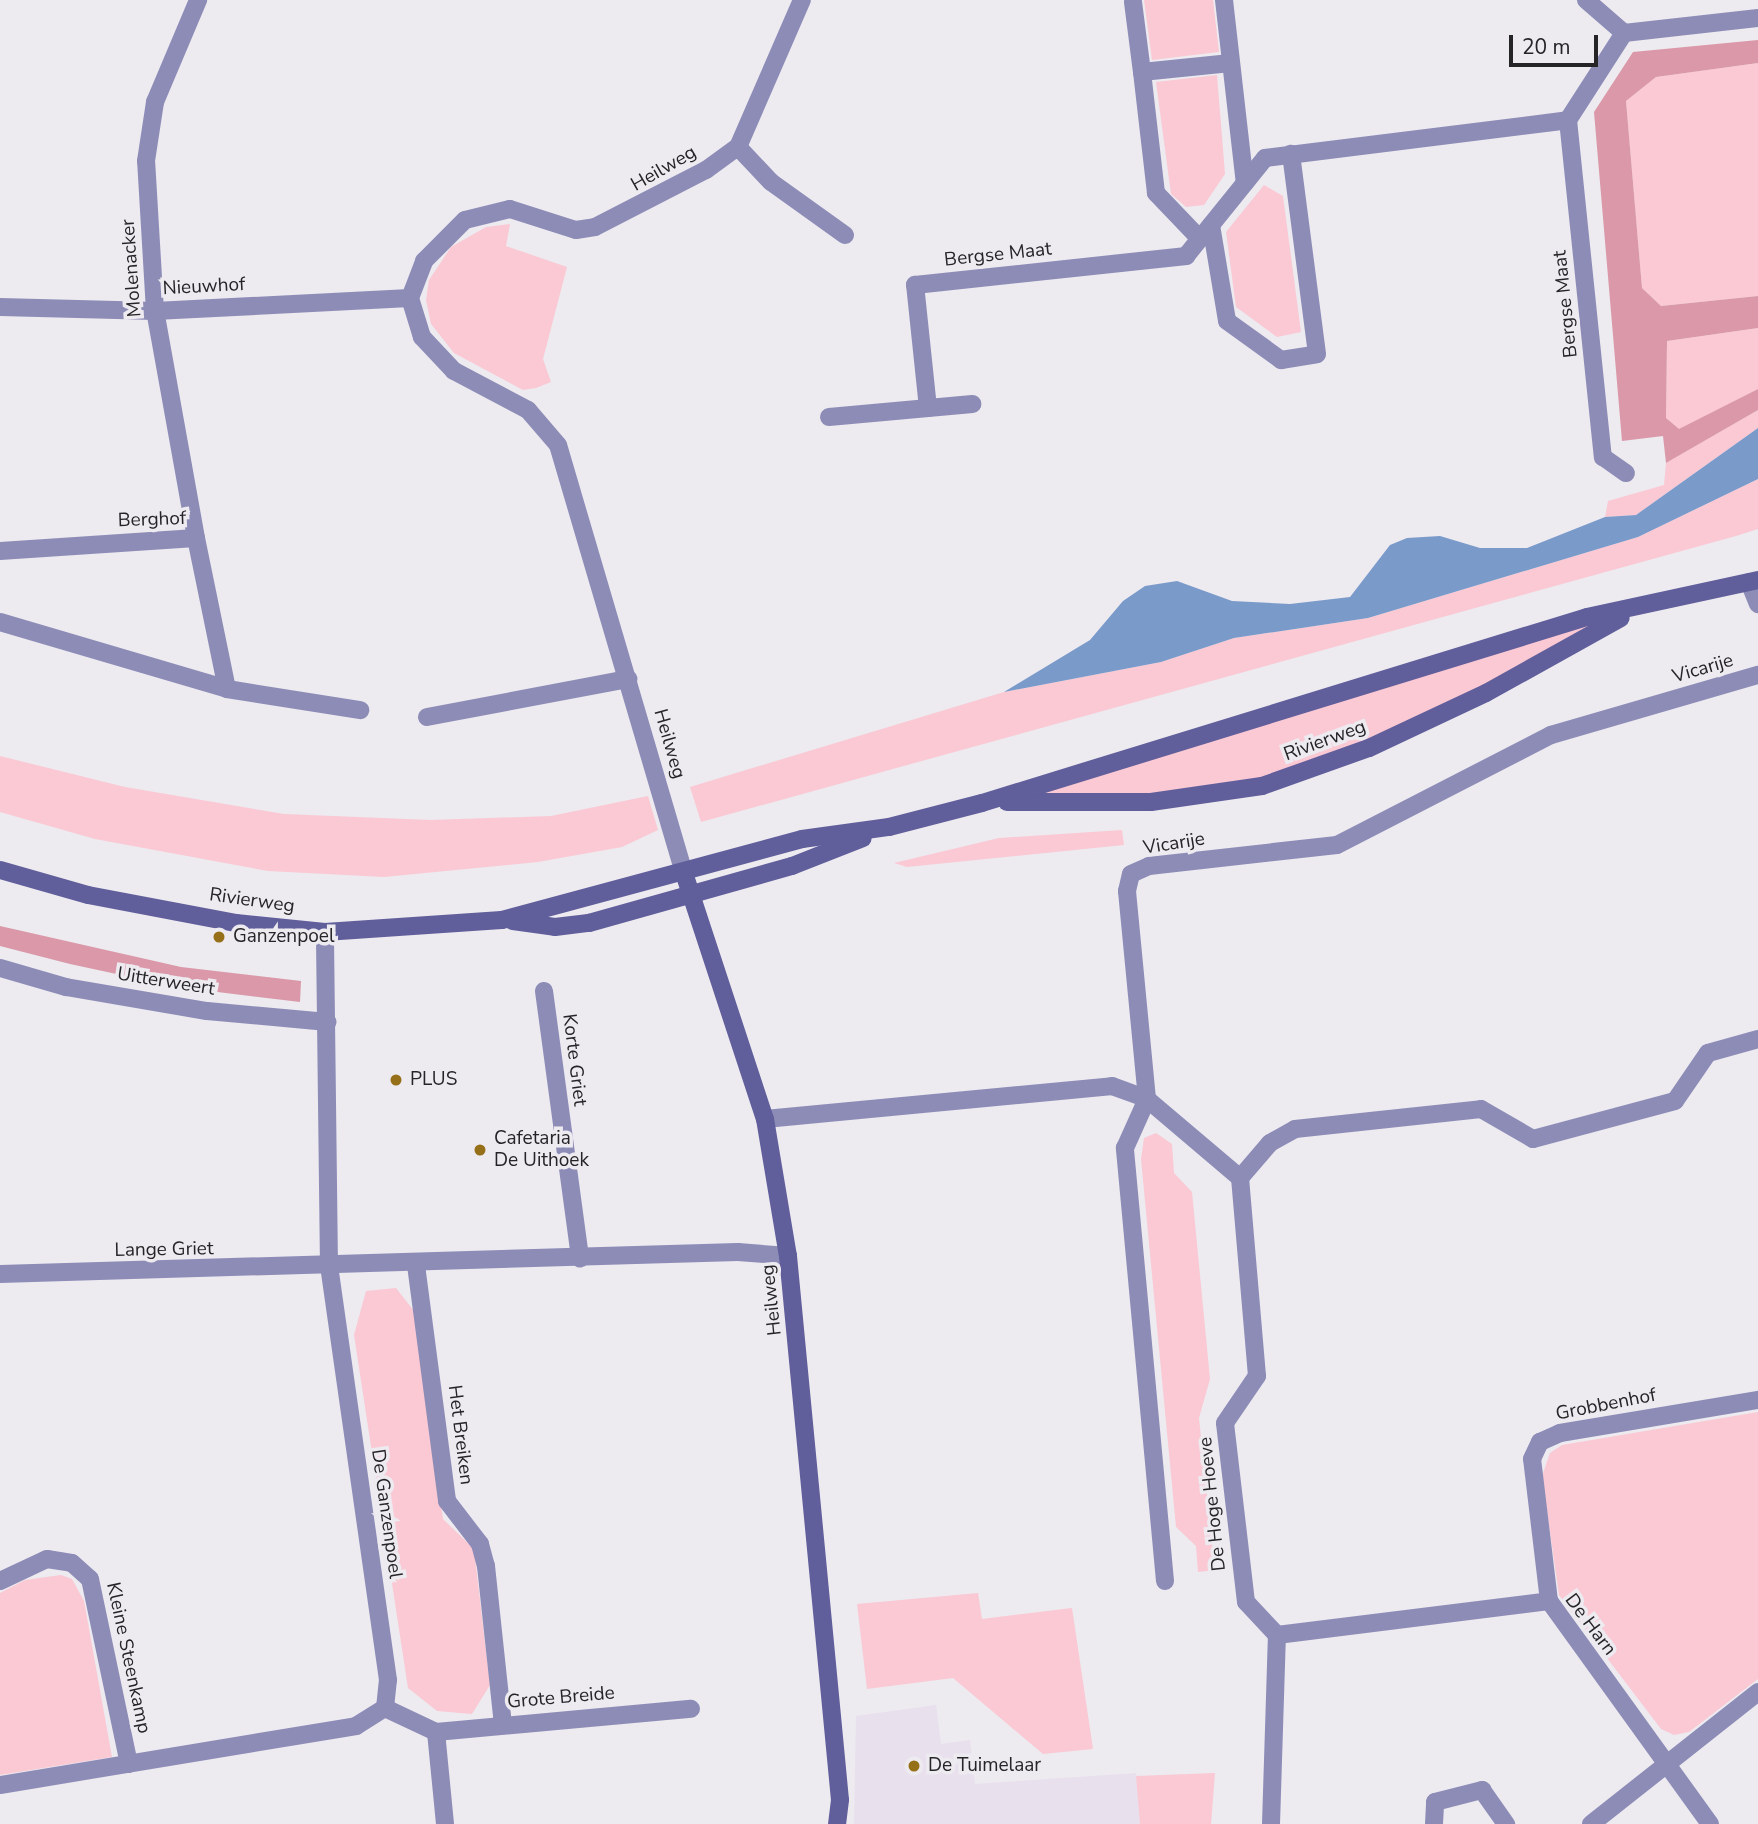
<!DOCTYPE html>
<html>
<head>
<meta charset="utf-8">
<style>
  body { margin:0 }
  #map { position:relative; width:1758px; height:1824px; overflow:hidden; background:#edeaf0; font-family:"Nunito Sans",sans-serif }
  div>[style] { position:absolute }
  .built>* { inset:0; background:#e8e0ed }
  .green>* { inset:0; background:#fac9d4 }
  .forest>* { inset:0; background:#da98a8 }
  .water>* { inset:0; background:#7a9aca }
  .street>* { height:18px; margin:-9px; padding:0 9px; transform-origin:9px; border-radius:9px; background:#8c8cb7 }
  .secondary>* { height:18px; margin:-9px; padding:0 9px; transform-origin:9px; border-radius:9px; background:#605e9b }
  .dots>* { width:19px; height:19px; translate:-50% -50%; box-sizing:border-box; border:4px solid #edeaf0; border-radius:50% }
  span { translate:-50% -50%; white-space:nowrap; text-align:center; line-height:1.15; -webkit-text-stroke:7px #edeaf0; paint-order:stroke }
  .street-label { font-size:19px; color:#252426 }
  .poi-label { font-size:19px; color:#252426 }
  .left { translate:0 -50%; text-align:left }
  .scale { position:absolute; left:1509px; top:35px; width:89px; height:32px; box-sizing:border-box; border:4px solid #252426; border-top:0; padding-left:9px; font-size:21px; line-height:24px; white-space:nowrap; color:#252426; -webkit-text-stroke:5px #edeaf0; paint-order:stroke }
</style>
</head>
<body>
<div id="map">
  <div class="built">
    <div style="clip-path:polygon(936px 1705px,941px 1744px,970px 1740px,975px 1784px,1136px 1773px,1141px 1824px,854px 1824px,856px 1716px)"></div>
  </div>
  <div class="green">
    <div style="clip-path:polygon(1144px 0,1213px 0,1219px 52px,1152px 60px)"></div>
    <div style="clip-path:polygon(1758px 63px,1758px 296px,1661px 306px,1642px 288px,1626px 101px,1656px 77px)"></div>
    <div style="clip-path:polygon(1217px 75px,1225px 174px,1204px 205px,1186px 207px,1171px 194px,1156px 82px)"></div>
    <div style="clip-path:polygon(1264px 185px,1283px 196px,1301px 332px,1277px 337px,1236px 307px,1226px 232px)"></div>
    <div style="clip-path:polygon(510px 224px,506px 246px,567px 267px,543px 359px,551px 382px,536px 388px,523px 390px,454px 353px,431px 324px,426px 300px,429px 280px,451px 247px,486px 227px)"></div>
    <div style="clip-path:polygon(1758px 328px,1758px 389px,1679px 430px,1666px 418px,1667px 341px)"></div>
    <div style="clip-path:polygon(1758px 410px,1758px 428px,1636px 515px,1605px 517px,1608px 501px,1664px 485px,1666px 463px)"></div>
    <div style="clip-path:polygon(1758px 479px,1758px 529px,1736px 536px,701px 822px,690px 787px,1004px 692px,1161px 662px,1234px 638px,1368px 618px,1638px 537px)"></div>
    <div style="clip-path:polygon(1592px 620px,1589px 628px,1482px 690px,1366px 745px,1259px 782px,1152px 796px,1005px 798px)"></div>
    <div style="clip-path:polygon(0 756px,125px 787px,284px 814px,431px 820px,551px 816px,648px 796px,658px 830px,622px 847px,538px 862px,384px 877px,268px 871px,95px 839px,0 812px)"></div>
    <div style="clip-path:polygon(1122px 830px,1124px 845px,907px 867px,894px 863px,999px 838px)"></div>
    <div style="clip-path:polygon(1156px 1133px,1172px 1144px,1174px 1173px,1192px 1192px,1210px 1379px,1199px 1418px,1215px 1570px,1198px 1572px,1196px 1546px,1176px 1527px,1141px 1159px,1144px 1138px)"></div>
    <div style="clip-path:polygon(396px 1288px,414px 1311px,443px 1519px,474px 1549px,490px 1685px,472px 1714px,437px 1711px,408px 1688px,354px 1335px,366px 1291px)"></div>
    <div style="clip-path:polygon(1758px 1412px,1758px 1679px,1689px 1732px,1674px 1735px,1661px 1729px,1559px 1595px,1542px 1476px,1550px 1453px,1562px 1445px)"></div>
    <div style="clip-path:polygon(61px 1575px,72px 1579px,84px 1601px,112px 1757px,0 1775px,0 1593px,25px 1580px)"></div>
    <div style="clip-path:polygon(978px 1593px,982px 1619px,1072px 1608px,1093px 1749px,1043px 1754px,953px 1678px,867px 1689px,857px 1604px)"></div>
    <div style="clip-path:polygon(1215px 1773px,1211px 1824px,1140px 1824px,1136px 1776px)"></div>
  </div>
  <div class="forest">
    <div style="clip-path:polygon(1758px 40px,1758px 63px,1656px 77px,1626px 101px,1642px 288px,1661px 306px,1758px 296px,1758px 328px,1667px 341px,1666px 418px,1679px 429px,1758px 389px,1758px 410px,1666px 463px,1663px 436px,1622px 441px,1594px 112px,1633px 52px)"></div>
    <div style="clip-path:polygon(0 926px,181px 967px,301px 981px,300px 1002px,177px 987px,70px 964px,0 946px)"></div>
  </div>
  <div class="water">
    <div style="clip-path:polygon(1758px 428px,1758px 479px,1638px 537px,1368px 618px,1234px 638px,1161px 662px,1004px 692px,1090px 640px,1123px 601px,1145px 586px,1177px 581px,1232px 601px,1290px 604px,1350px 597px,1390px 545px,1407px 538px,1440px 536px,1480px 548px,1527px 548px,1605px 517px,1636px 515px)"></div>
  </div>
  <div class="street">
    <div style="left:1224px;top:0;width:184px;rotate:83.5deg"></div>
    <div style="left:1586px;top:0;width:50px;rotate:41deg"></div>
    <div style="left:1624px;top:33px;width:135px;rotate:-6.4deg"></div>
    <div style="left:1133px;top:2px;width:71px;rotate:82.7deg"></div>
    <div style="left:1568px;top:120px;width:339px;rotate:84.1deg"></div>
    <div style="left:1603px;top:457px;width:28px;rotate:35deg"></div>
    <div style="left:738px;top:147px;width:48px;rotate:46.7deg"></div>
    <div style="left:771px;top:182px;width:91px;rotate:35.6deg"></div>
    <div style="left:1211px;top:225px;width:97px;rotate:80.5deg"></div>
    <div style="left:1227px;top:321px;width:67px;rotate:35.8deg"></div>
    <div style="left:1281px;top:360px;width:36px;rotate:-9deg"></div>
    <div style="left:1317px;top:354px;width:202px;rotate:-97.4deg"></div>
    <div style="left:1200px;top:239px;width:64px;rotate:-133.7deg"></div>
    <div style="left:1156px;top:193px;width:122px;rotate:-96.6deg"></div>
    <div style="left:1142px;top:72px;width:89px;rotate:-5.8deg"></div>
    <div style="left:0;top:307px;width:155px;rotate:1.5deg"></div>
    <div style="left:155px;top:311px;width:255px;rotate:-2.9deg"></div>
    <div style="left:928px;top:408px;width:124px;rotate:-96deg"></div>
    <div style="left:915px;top:285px;width:273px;rotate:-6.1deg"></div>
    <div style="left:1186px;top:256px;width:126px;rotate:-51.1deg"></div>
    <div style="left:1265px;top:158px;width:305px;rotate:-7.1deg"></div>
    <div style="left:1568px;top:120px;width:103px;rotate:-57.2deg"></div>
    <div style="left:829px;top:417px;width:144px;rotate:-5.2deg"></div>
    <div style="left:196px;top:538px;width:231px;rotate:-100.2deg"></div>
    <div style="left:155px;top:311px;width:150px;rotate:-93.4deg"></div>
    <div style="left:146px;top:161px;width:60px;rotate:-81.3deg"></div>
    <div style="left:155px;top:102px;width:111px;rotate:-67.1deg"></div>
    <div style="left:0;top:551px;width:196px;rotate:-3.8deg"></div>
    <div style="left:196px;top:538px;width:154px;rotate:78.4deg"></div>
    <div style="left:1749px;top:582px;width:24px;rotate:68deg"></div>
    <div style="left:0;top:622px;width:237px;rotate:16.4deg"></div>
    <div style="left:227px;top:689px;width:135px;rotate:9deg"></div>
    <div style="left:427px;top:717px;width:205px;rotate:-10.7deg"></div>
    <div style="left:684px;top:873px;width:446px;rotate:-106.4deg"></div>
    <div style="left:558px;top:445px;width:46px;rotate:-130.6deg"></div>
    <div style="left:528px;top:410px;width:84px;rotate:-152.2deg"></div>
    <div style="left:454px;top:371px;width:47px;rotate:-133.3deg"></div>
    <div style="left:422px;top:337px;width:41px;rotate:-107.1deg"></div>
    <div style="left:410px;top:298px;width:40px;rotate:-69deg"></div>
    <div style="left:424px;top:261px;width:58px;rotate:-45deg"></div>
    <div style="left:465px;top:220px;width:46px;rotate:-13.7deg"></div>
    <div style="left:510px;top:209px;width:69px;rotate:17.7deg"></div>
    <div style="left:576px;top:230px;width:19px;rotate:-9deg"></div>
    <div style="left:595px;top:227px;width:125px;rotate:-27.2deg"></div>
    <div style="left:706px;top:170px;width:39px;rotate:-36deg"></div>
    <div style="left:738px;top:147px;width:160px;rotate:-66.5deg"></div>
    <div style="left:0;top:968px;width:69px;rotate:16.1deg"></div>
    <div style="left:66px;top:987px;width:143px;rotate:9.7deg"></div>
    <div style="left:207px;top:1011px;width:121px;rotate:5.2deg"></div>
    <div style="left:544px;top:991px;width:270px;rotate:82.3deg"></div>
    <div style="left:765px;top:1119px;width:349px;rotate:-5.4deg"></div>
    <div style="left:1112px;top:1086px;width:37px;rotate:20deg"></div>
    <div style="left:1147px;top:1099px;width:209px;rotate:-95.5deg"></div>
    <div style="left:1127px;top:891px;width:17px;rotate:-77deg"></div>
    <div style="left:1131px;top:874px;width:20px;rotate:-24deg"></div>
    <div style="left:1149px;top:866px;width:189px;rotate:-6.4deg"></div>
    <div style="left:1337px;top:845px;width:241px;rotate:-27.2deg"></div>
    <div style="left:1551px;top:735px;width:216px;rotate:-16.2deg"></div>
    <div style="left:416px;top:1265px;width:238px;rotate:82.5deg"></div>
    <div style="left:447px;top:1501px;width:54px;rotate:52.5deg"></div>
    <div style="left:480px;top:1544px;width:23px;rotate:75deg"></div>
    <div style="left:486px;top:1566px;width:159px;rotate:83.9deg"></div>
    <div style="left:0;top:1274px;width:738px;rotate:-1.71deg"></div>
    <div style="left:738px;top:1252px;width:50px;rotate:4.6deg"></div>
    <div style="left:0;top:1581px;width:52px;rotate:-25.1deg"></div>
    <div style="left:47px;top:1559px;width:25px;rotate:9deg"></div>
    <div style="left:72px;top:1563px;width:24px;rotate:42deg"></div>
    <div style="left:90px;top:1579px;width:189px;rotate:78.1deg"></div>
    <div style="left:1165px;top:1581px;width:435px;rotate:-95.3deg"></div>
    <div style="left:1125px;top:1148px;width:54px;rotate:-65.8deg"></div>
    <div style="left:1147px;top:1099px;width:122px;rotate:40.3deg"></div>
    <div style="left:1277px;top:1635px;width:274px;rotate:-7.1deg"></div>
    <div style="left:385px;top:1708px;width:56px;rotate:25.2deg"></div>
    <div style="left:436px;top:1732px;width:256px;rotate:-5.2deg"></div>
    <div style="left:436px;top:1732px;width:92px;rotate:84.4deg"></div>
    <div style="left:0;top:1785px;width:361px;rotate:-9.4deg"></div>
    <div style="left:356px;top:1726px;width:34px;rotate:-32deg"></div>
    <div style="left:385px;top:1708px;width:28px;rotate:-84deg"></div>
    <div style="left:388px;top:1680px;width:418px;rotate:-98.1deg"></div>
    <div style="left:329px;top:1266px;width:334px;rotate:-90.7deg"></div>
    <div style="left:1271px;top:1824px;width:189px;rotate:-88.2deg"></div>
    <div style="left:1277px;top:1635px;width:45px;rotate:-133.2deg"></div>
    <div style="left:1246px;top:1602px;width:180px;rotate:-96.7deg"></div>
    <div style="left:1225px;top:1423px;width:57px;rotate:-55.8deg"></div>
    <div style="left:1257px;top:1376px;width:199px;rotate:-94.9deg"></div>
    <div style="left:1240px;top:1178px;width:46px;rotate:-49.4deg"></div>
    <div style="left:1270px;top:1143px;width:29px;rotate:-29deg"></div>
    <div style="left:1295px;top:1129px;width:187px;rotate:-6.1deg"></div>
    <div style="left:1481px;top:1109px;width:60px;rotate:30deg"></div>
    <div style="left:1533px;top:1139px;width:147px;rotate:-15deg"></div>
    <div style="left:1675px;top:1101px;width:58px;rotate:-55.5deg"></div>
    <div style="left:1708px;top:1053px;width:52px;rotate:-15.6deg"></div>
    <div style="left:1434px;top:1824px;width:22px;rotate:-87deg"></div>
    <div style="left:1435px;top:1802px;width:49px;rotate:-14.3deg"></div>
    <div style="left:1482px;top:1790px;width:42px;rotate:54.8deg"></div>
    <div style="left:1591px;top:1824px;width:213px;rotate:-38.3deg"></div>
    <div style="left:1710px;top:1824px;width:275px;rotate:-125.8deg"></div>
    <div style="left:1549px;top:1601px;width:143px;rotate:-96.8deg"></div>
    <div style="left:1532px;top:1459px;width:19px;rotate:-65deg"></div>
    <div style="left:1540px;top:1442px;width:22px;rotate:-24deg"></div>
    <div style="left:1560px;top:1433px;width:201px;rotate:-9.5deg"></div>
  </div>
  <div class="secondary">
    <div style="left:1007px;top:802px;width:144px"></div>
    <div style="left:1151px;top:802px;width:112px;rotate:-8.2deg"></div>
    <div style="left:1262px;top:786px;width:114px;rotate:-19.6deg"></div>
    <div style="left:1369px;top:748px;width:129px;rotate:-25.2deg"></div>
    <div style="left:1486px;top:693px;width:154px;rotate:-29.1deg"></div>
    <div style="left:0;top:870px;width:91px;rotate:15.9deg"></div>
    <div style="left:88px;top:895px;width:151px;rotate:10.7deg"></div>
    <div style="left:236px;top:923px;width:89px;rotate:5.8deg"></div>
    <div style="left:325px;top:932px;width:177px;rotate:-3.9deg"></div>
    <div style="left:502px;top:920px;width:311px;rotate:-15.1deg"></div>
    <div style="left:802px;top:839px;width:88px;rotate:-7.9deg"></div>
    <div style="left:889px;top:827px;width:96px;rotate:-14.5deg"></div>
    <div style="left:982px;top:803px;width:633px;rotate:-17.09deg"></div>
    <div style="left:1587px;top:617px;width:175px;rotate:-12.2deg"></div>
    <div style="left:684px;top:873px;width:259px;rotate:71.8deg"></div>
    <div style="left:765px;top:1119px;width:139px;rotate:80.5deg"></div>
    <div style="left:788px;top:1256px;width:546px;rotate:84.54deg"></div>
    <div style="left:840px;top:1800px;width:24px;rotate:97deg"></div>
    <div style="left:513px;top:921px;width:42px;rotate:8.1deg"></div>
    <div style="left:555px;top:927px;width:34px;rotate:-7deg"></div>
    <div style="left:589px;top:923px;width:211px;rotate:-15.7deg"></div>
    <div style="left:792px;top:866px;width:76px;rotate:-21.5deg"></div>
  </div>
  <div class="dots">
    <div style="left:219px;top:937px;background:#966f19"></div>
    <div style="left:396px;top:1080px;background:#966f19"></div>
    <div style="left:480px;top:1150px;background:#966f19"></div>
    <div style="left:914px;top:1766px;background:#966f19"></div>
  </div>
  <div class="street-label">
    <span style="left:664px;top:169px;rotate:-30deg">Heilweg</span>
    <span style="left:998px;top:255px;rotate:-6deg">Bergse Maat</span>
    <span style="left:132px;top:268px;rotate:-94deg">Molenacker</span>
    <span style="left:204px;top:287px;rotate:-3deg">Nieuwhof</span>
    <span style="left:1566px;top:304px;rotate:-96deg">Bergse Maat</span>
    <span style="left:152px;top:520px;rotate:-2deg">Berghof</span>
    <span style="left:1703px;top:669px;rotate:-16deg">Vicarije</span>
    <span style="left:1325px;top:741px;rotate:-20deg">Rivierweg</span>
    <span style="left:669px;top:744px;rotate:74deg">Heilweg</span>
    <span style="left:1174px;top:844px;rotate:-9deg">Vicarije</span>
    <span style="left:252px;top:901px;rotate:8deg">Rivierweg</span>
    <span style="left:166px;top:982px;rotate:9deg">Uitterweert</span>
    <span style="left:574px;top:1060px;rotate:83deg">Korte Griet</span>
    <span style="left:164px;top:1250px;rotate:-1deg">Lange Griet</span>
    <span style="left:772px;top:1300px;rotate:-96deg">Heilweg</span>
    <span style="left:1606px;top:1405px;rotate:-11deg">Grobbenhof</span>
    <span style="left:460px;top:1435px;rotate:83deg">Het Breiken</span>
    <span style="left:1213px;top:1504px;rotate:-96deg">De Hoge Hoeve</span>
    <span style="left:386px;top:1514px;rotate:82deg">De Ganzenpoel</span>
    <span style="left:1590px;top:1625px;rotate:53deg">De Harn</span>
    <span style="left:128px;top:1658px;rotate:78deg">Kleine Steenkamp</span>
    <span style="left:561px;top:1698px;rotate:-5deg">Grote Breide</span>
  </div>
  <div class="poi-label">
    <span class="left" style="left:233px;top:937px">Ganzenpoel</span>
    <span class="left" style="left:410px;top:1080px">PLUS</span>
    <span class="left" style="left:494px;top:1150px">Cafetaria<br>De Uithoek</span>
    <span class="left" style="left:928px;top:1766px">De Tuimelaar</span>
  </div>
  <div class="scale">20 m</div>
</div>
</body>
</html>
